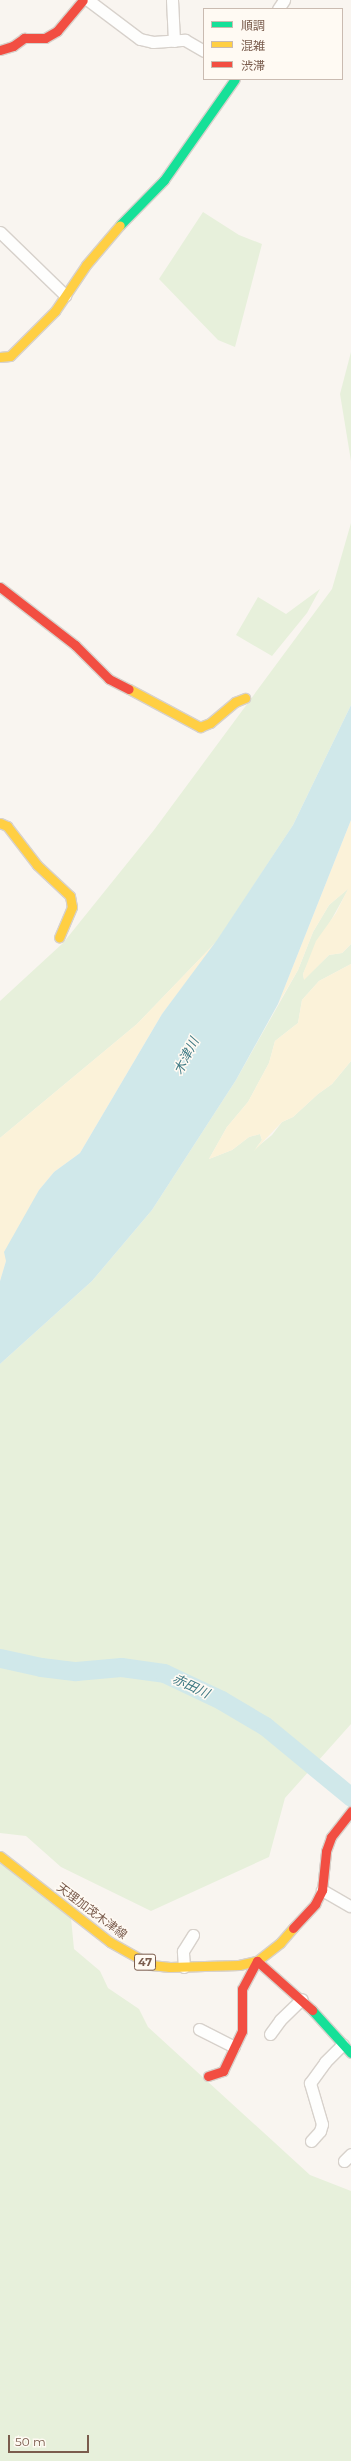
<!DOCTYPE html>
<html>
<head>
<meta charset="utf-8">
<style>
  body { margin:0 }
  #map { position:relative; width:351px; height:2461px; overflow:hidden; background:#f9f5f0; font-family:Montserrat,"Noto Sans JP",sans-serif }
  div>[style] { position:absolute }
  .green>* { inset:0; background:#e7f0db }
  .sand>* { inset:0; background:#fbf2d9 }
  .water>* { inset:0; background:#d0e8ea }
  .river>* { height:19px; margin:-9.5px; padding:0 9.5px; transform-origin:9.5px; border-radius:9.5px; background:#d0e8ea }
  .roads { filter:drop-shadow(1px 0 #d7d1cb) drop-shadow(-1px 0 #d7d1cb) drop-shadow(0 1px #d7d1cb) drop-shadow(0 -1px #d7d1cb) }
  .street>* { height:11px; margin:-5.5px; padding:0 5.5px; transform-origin:5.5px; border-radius:5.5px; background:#fefefd }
  .fast>* { height:9px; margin:-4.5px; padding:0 4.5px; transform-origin:4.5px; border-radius:4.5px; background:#16e098 }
  .slow>* { height:9px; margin:-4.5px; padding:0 4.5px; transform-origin:4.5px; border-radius:4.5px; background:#ffcf43 }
  .jam>* { height:9px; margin:-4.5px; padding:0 4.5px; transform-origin:4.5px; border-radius:4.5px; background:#f24e42 }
  span { translate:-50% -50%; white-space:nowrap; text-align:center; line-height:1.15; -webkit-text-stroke:3px #fffaf3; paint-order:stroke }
  .shield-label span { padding:1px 3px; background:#fffaf3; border:1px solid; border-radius:3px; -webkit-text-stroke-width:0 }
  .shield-label { font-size:11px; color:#7a5c4d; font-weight:700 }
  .street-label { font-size:12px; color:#7a5c4d }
  .water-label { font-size:13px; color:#437c86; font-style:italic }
  .legend { position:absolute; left:203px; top:8px; width:140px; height:72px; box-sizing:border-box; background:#fffaf3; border:1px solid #cabbb1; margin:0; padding:5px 7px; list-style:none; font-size:12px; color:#7a5c4d }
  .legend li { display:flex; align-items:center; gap:8px; height:20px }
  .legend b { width:20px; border:1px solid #cabbb1 }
  .scale { position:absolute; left:8px; top:2435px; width:81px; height:18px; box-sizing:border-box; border:2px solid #7a5c4d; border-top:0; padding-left:5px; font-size:12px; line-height:14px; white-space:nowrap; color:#7a5c4d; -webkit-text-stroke:3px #fffaf3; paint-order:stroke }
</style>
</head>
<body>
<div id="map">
  <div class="green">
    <div style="clip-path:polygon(203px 212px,239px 235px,262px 244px,235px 347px,218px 340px,159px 279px)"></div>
    <div style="clip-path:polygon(351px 352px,351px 461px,340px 394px)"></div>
    <div style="clip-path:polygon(351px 523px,351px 705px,293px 825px,217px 941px,137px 1024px,0 1138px,0 1001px,63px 943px,154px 830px,332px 589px)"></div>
    <div style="clip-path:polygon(320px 589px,307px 613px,272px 656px,236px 635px,258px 597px,286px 614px)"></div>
    <div style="clip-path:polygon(349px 888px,310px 958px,303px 974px,304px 979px,329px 955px,342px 953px,351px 944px,351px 964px,319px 981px,302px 1000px,298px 1023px,275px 1041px,269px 1063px,248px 1102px,227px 1127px,209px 1159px,232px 1150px,249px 1137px,260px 1134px,262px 1140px,256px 1148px,272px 1135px,282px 1122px,293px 1117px,318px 1094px,332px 1084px,351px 1061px,351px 1724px,285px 1798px,269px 1857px,151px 1911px,61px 1867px,26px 1836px,0 1833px,0 1364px,92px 1281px,152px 1210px,236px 1080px,298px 970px,313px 932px,329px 905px)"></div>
    <div style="clip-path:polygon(0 1863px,71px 1918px,74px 1949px,100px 1971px,108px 1988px,139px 2009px,148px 2027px,310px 2175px,351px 2191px,351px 2461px,0 2461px)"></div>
  </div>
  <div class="sand">
    <div style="clip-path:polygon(351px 820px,351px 944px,342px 953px,329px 955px,304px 980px,303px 974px,316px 941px,336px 913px,348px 889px,329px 905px,313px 932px,298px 970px,278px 1004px)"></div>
    <div style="clip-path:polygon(217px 941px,162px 1014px,80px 1153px,54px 1172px,39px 1190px,6px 1261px,0 1281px,0 1138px,137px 1024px)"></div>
    <div style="clip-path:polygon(351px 964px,351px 1061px,332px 1084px,318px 1094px,293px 1117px,282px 1122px,254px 1151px,262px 1140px,260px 1134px,249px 1137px,232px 1150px,209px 1159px,227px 1127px,248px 1102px,269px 1063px,275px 1041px,298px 1023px,302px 1000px,319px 981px)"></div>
  </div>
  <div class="water">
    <div style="clip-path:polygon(351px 705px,351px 820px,278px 1004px,236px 1080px,152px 1210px,92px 1281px,0 1364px,0 1281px,6px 1261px,4px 1252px,39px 1190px,54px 1172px,80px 1153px,162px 1014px,217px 940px,293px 825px)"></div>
  </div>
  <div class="river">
    <div style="left:0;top:1658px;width:42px;rotate:12.4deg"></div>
    <div style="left:41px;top:1667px;width:35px;rotate:7deg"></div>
    <div style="left:76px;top:1671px;width:45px;rotate:-5.1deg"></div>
    <div style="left:121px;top:1667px;width:43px;rotate:7.9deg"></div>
    <div style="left:164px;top:1673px;width:63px;rotate:25.3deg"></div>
    <div style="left:221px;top:1700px;width:51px;rotate:30.6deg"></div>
    <div style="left:265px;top:1726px;width:112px;rotate:39.5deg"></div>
  </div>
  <div class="roads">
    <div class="street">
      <div style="left:88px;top:0;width:65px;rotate:36.9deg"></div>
      <div style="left:140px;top:39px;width:13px;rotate:13deg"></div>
      <div style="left:153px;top:42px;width:32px;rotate:-4deg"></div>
      <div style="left:185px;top:40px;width:22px;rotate:30deg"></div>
      <div style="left:172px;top:0;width:41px;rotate:87.2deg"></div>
      <div style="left:278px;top:9px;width:11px;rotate:-56deg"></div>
      <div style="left:0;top:232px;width:91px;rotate:44.1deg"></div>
      <div style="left:322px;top:1890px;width:32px;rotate:30deg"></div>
      <div style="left:184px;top:1967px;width:16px;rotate:-94deg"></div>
      <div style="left:183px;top:1951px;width:19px;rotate:-58deg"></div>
      <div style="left:199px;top:2029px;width:39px;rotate:27deg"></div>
      <div style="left:270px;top:2034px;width:17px;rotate:-54deg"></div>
      <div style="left:280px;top:2020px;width:30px;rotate:-44deg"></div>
      <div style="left:311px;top:2141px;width:13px;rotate:-48deg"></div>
      <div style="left:320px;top:2131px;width:7px;rotate:-74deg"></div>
      <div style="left:322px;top:2124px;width:43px;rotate:-106.3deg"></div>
      <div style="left:310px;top:2083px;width:26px;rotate:-54deg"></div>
      <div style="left:325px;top:2062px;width:25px;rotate:-45deg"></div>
      <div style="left:344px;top:2161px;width:10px;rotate:-45deg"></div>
    </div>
    <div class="fast">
      <div style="left:120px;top:225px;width:63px;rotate:-45.6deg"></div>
      <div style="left:164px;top:180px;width:123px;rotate:-54.9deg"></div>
      <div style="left:312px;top:2010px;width:58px;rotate:47.8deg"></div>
    </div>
    <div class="slow">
      <div style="left:0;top:357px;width:10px;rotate:-6deg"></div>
      <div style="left:10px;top:356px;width:64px;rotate:-45deg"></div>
      <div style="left:55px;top:311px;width:55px;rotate:-56deg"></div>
      <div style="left:86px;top:265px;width:52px;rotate:-49.6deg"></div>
      <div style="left:129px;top:689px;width:81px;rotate:28.2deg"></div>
      <div style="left:200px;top:727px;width:11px;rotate:-22deg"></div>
      <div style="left:210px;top:723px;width:33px;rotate:-40deg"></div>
      <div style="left:235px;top:702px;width:11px;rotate:-22deg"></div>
      <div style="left:0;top:823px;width:8px;rotate:23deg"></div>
      <div style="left:7px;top:826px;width:49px;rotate:52.4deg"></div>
      <div style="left:37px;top:865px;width:45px;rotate:43.2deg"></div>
      <div style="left:70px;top:896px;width:11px;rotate:80deg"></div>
      <div style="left:72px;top:907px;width:33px;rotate:113deg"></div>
      <div style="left:0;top:1856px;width:140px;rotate:38deg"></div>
      <div style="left:110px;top:1942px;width:47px;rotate:29.3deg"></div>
      <div style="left:151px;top:1965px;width:19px;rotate:6deg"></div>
      <div style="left:170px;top:1967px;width:69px;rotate:-1.7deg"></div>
      <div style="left:239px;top:1965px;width:18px;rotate:-13deg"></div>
      <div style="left:257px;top:1961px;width:29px;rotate:-38deg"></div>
      <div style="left:280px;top:1943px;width:20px;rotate:-49deg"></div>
    </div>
    <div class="jam">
      <div style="left:0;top:50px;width:14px;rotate:-17deg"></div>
      <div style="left:13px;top:46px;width:14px;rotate:-36deg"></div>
      <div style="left:24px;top:38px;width:21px"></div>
      <div style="left:45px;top:38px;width:14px;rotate:-30deg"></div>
      <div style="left:57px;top:31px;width:40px;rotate:-50deg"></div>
      <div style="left:0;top:587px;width:95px;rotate:37.7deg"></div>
      <div style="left:75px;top:645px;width:48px;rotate:45deg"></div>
      <div style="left:109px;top:679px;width:22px;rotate:27deg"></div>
      <div style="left:293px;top:1928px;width:33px;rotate:-47deg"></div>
      <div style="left:315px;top:1904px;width:16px;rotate:-63deg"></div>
      <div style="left:322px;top:1890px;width:39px;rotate:-84deg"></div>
      <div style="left:326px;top:1851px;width:15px;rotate:-70deg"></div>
      <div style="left:331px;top:1837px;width:33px;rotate:-52deg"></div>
      <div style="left:208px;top:2076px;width:16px;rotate:-18deg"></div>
      <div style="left:223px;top:2071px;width:44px;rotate:-64.6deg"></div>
      <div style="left:242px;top:2031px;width:42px;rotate:-90deg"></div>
      <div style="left:242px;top:1989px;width:32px;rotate:-62deg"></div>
      <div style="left:257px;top:1961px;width:74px;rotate:41.7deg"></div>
    </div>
  </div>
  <div class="shield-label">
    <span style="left:145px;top:1962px">47</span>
  </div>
  <div class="street-label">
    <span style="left:92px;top:1911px;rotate:37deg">天理加茂木津線</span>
  </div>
  <div class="water-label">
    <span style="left:186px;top:1056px;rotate:-63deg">木津川</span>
    <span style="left:191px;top:1686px;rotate:25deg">赤田川</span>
  </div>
  <ul class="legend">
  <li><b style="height:5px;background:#16e098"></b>順調</li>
  <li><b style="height:5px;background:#ffcf43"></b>混雑</li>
  <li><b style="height:5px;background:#f24e42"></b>渋滞</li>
  </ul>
  <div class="scale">50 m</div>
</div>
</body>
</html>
